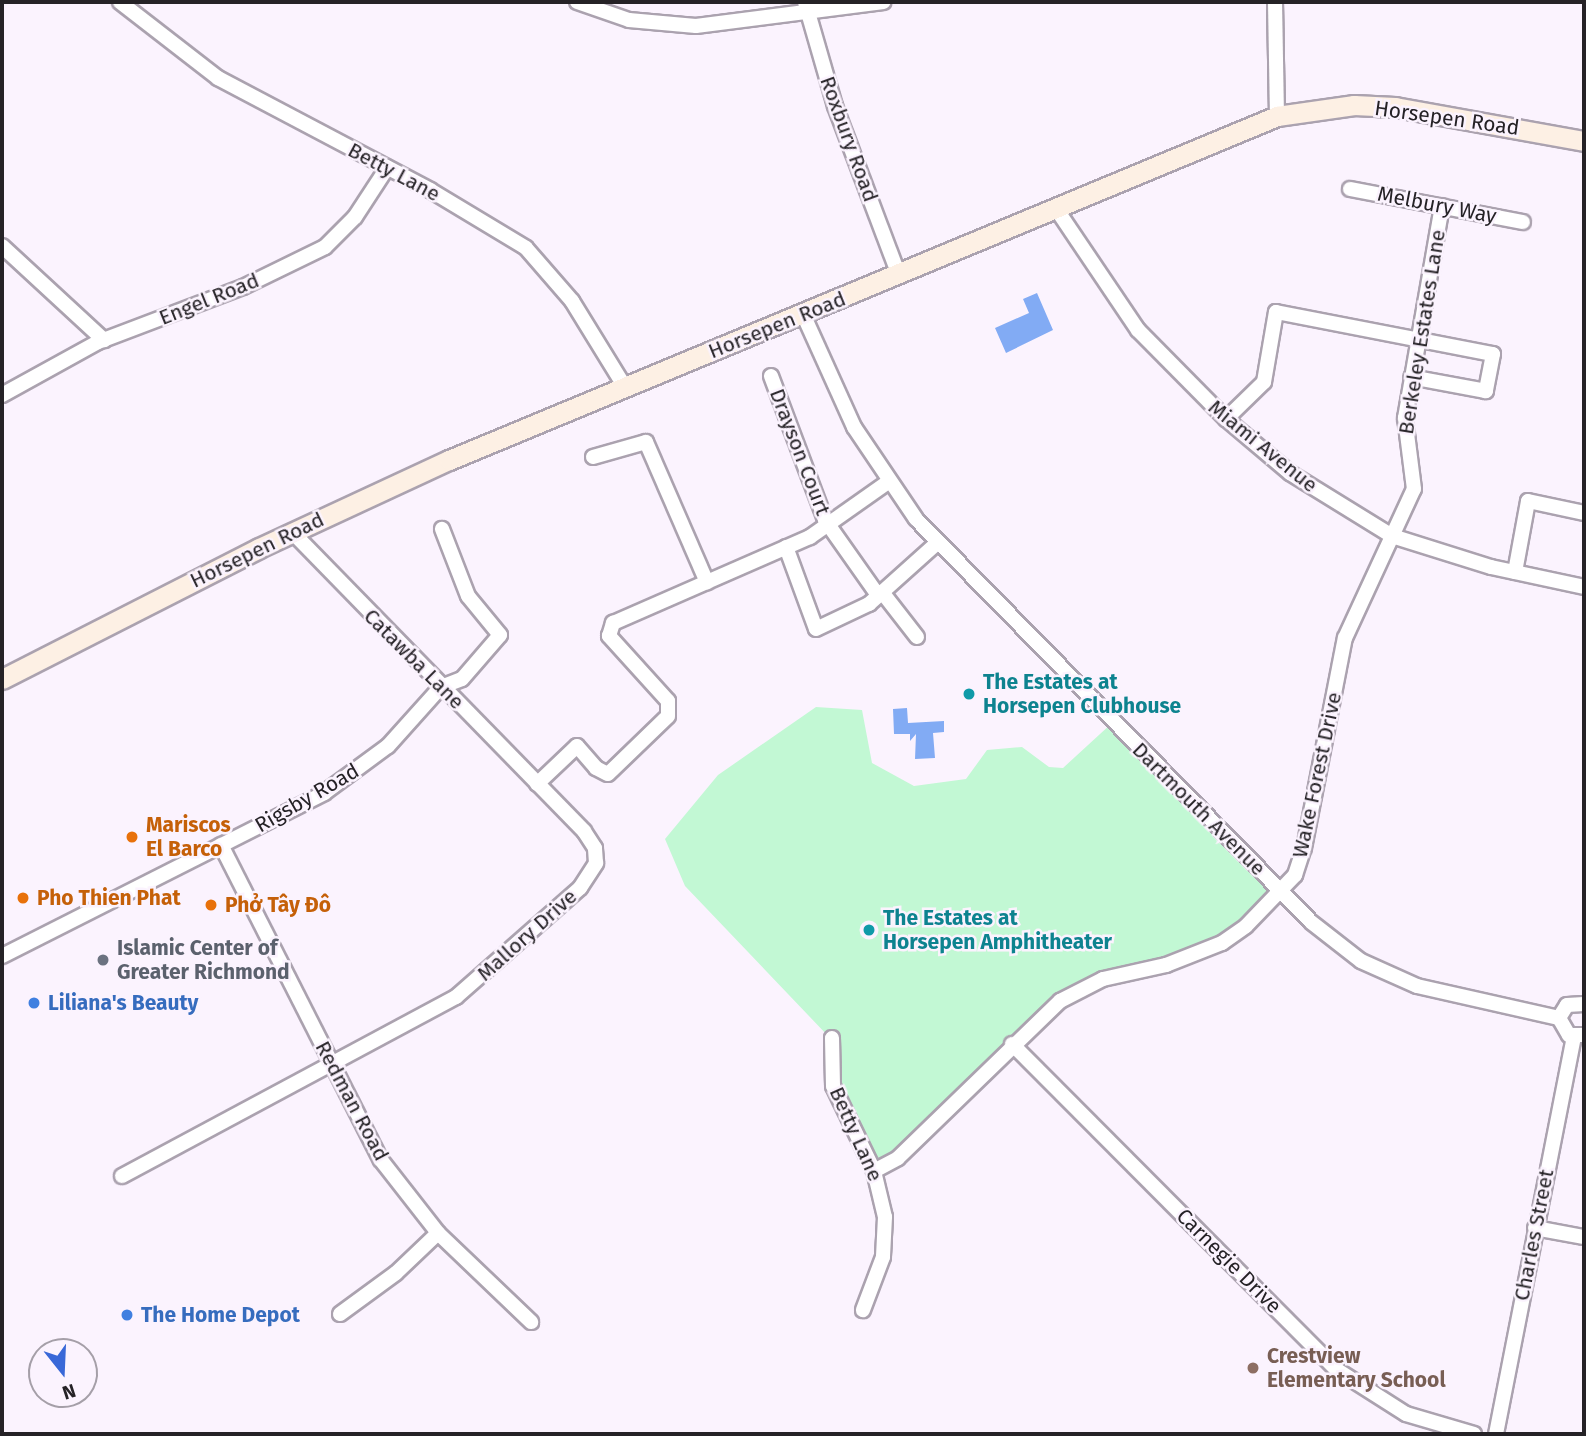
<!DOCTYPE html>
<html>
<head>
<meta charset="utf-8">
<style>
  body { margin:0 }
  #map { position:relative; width:1586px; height:1436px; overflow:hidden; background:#fbf3fe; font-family:"Fira Sans",sans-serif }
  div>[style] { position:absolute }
  .green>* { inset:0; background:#c2f8d4 }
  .water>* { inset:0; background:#82abf4 }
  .roads { filter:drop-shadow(2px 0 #aba2af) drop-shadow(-2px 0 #aba2af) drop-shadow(0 2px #aba2af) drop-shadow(0 -2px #aba2af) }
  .street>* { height:14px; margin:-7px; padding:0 7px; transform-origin:7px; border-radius:7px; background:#fff }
  .secondary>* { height:19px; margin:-9.5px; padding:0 9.5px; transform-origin:9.5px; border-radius:9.5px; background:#fdf0e4 }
  .dots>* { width:19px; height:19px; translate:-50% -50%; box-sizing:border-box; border:4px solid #fbf3fe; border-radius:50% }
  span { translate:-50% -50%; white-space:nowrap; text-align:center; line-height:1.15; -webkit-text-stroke:5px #fbf3fe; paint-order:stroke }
  .street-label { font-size:21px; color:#252226 }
  .culture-label { font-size:21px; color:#0d838f; font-weight:700 }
  .left { translate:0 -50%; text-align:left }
  .food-label { font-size:21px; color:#c56008; font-weight:700 }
  .worship-label { font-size:21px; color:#5b616d; font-weight:700 }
  .shop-label { font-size:21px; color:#366cbe; font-weight:700 }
  .education-label { font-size:21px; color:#785e54; font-weight:700 }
  .frame { position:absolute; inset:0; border:4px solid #252226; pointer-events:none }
  .north { position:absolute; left:28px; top:1338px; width:70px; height:70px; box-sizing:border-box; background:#fbf3fe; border:2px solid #a59fa8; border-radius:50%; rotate:162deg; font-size:19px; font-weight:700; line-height:28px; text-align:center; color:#252226 }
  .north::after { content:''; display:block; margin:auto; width:24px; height:32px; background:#3968d8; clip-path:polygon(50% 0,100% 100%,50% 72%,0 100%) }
</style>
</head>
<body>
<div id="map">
  <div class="green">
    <div style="clip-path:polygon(816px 707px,862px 710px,872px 763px,914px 786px,966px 779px,987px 750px,1022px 747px,1049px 767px,1063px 768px,1112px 723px,1280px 893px,1232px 936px,1070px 995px,877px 1176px,828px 1078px,829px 1037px,685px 886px,665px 839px,718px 775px)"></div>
  </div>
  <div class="water">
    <div style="clip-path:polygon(1037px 293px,1053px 330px,1006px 353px,995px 328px,1029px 313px,1023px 299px)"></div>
    <div style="clip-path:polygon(907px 708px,908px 723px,944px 721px,944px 732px,933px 733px,935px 758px,915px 759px,916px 734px,910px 741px,910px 734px,894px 734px,893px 709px)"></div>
  </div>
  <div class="roads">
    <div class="street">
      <div style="left:120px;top:2px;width:124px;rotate:37.8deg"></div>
      <div style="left:218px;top:78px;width:240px;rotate:27.8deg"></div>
      <div style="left:430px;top:190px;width:112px;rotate:31.1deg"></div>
      <div style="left:526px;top:248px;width:70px;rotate:49deg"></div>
      <div style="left:572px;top:301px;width:101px;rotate:58.4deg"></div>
      <div style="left:577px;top:2px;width:55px;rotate:19.1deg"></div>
      <div style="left:629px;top:20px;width:67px;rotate:5.1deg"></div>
      <div style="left:696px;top:26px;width:189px;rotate:-7.3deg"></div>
      <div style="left:805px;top:2px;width:108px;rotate:73.9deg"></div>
      <div style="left:835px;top:106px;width:181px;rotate:69.3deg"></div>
      <div style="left:1275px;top:2px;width:114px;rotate:89deg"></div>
      <div style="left:1350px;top:189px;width:176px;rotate:10.8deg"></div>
      <div style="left:1057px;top:210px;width:145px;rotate:56deg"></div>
      <div style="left:1138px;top:330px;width:125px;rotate:45.3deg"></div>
      <div style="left:1226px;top:419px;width:84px;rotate:40.2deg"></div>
      <div style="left:1290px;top:473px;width:120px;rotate:31.7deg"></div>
      <div style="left:1392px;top:536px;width:104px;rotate:17.4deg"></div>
      <div style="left:1491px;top:567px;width:95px;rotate:12.1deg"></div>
      <div style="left:2px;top:246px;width:139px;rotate:42.7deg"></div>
      <div style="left:803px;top:314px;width:124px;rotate:65.7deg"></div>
      <div style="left:854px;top:427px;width:111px;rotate:56deg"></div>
      <div style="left:916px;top:519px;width:564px;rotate:45.57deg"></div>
      <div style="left:1311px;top:922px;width:63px;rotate:38deg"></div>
      <div style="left:1361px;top:961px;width:61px;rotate:24.1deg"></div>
      <div style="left:1417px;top:986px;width:146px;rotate:12.7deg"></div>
      <div style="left:771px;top:376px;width:154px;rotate:69.4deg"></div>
      <div style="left:825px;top:520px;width:92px;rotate:54.8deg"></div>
      <div style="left:2px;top:395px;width:110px;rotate:-28.9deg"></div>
      <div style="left:98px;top:342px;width:155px;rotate:-20.8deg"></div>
      <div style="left:243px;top:287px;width:91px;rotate:-26deg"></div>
      <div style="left:325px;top:247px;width:42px;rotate:-45deg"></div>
      <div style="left:355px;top:217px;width:59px;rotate:-56.9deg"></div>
      <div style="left:1226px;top:419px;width:53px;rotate:-44.2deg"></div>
      <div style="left:1264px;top:382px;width:71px;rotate:-80.3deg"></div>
      <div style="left:1276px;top:312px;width:221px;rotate:11deg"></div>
      <div style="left:1493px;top:354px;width:38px;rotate:101deg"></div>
      <div style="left:1486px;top:391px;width:76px;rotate:-169.4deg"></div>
      <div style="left:593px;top:457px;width:55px;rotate:-15.8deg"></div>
      <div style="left:646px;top:442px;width:153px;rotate:66.5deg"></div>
      <div style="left:786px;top:547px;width:87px;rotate:69.9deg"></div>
      <div style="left:816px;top:629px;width:59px;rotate:-25.3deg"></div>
      <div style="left:869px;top:604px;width:91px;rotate:-41.9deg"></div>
      <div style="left:1515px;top:572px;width:72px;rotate:-79.6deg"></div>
      <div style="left:1528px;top:501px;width:57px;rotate:12.1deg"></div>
      <div style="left:882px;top:592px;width:57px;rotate:52.1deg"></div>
      <div style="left:537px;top:784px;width:55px;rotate:-43.5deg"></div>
      <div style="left:577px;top:746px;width:29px;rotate:49deg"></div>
      <div style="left:596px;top:768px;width:13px;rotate:27deg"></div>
      <div style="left:608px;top:774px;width:83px;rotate:-44deg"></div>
      <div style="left:668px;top:716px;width:15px;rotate:-90deg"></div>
      <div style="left:668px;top:701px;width:88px;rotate:-132.2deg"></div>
      <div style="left:609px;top:636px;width:14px;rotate:-73deg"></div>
      <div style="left:613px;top:623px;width:215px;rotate:-23.6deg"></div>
      <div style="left:810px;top:537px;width:95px;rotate:-35.2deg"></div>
      <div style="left:221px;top:845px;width:353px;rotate:63.1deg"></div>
      <div style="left:381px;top:1160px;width:93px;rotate:52deg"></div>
      <div style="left:438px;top:1233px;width:129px;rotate:43.7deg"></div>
      <div style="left:2px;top:956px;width:361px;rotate:-26.8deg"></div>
      <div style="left:324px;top:793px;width:79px;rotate:-36.3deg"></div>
      <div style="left:388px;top:746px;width:79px;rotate:-48.1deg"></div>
      <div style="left:441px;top:687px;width:22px;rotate:-21deg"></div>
      <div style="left:462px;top:679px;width:58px;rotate:-49.2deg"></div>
      <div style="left:500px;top:635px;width:50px;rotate:-129.4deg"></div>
      <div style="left:468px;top:596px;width:72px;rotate:-111.2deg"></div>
      <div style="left:1584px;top:1004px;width:17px;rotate:177deg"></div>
      <div style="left:1567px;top:1005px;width:15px;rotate:122deg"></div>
      <div style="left:1559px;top:1018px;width:20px;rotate:60deg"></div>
      <div style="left:1569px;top:1035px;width:15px"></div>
      <div style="left:832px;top:1038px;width:48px;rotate:88.8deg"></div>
      <div style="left:833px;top:1086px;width:94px;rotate:64.2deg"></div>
      <div style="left:874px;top:1171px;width:47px;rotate:76.6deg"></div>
      <div style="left:885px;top:1217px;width:40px;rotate:92.9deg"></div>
      <div style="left:883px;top:1257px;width:57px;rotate:110.7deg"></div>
      <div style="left:1012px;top:1044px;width:460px;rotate:45.1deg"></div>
      <div style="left:1337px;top:1370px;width:82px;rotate:32.5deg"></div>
      <div style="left:1406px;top:1414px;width:71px;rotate:16.4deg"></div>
      <div style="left:874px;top:1171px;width:27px;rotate:-28deg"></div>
      <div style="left:898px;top:1158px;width:226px;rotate:-44.1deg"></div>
      <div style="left:1060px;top:1001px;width:48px;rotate:-27.1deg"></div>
      <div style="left:1103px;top:979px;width:65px;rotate:-12.5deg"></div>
      <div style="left:1166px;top:965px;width:60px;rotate:-21.4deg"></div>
      <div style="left:1222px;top:943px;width:29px;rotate:-35deg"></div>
      <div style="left:1246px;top:926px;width:71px;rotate:-46.1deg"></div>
      <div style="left:1295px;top:875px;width:28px;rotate:-72deg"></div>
      <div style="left:1304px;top:848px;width:214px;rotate:-79deg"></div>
      <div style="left:1345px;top:638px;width:164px;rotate:-65.2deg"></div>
      <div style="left:1414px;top:489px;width:72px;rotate:-97.2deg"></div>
      <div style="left:1405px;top:418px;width:215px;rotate:-80.1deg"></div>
      <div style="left:122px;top:1176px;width:379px;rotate:-28.2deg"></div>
      <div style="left:456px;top:997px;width:165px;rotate:-41.3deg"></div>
      <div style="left:580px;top:888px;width:30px;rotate:-57deg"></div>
      <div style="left:596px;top:863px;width:15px;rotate:-94deg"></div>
      <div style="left:595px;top:848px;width:20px;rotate:-123deg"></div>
      <div style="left:584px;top:831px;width:418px;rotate:-134.3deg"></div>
      <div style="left:1535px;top:1228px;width:50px;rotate:10.4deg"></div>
      <div style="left:340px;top:1314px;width:69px;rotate:-36.2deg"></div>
      <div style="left:396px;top:1273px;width:58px;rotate:-43.6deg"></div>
      <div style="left:1496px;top:1434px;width:406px;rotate:-78.9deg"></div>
    </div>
    <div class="secondary">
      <div style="left:2px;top:679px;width:288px;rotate:-27deg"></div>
      <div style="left:259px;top:548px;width:209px;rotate:-24.9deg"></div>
      <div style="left:449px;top:460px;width:897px;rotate:-22.56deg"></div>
      <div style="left:1277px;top:116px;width:78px;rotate:-8.1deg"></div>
      <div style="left:1354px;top:105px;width:41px;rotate:2.8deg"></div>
      <div style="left:1395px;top:107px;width:192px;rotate:10.2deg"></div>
    </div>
  </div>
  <div class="dots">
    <div style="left:969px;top:694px;background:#0f9aa8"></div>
    <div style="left:132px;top:837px;background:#e8710a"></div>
    <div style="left:23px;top:898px;background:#e8710a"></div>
    <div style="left:211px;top:905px;background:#e8710a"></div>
    <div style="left:869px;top:930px;background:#0f9aa8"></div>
    <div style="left:103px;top:960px;background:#6b7280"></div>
    <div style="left:34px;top:1003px;background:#3f7fe0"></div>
    <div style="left:127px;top:1315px;background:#3f7fe0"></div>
    <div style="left:1253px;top:1368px;background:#8d6e63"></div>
  </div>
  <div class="street-label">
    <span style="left:1447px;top:118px;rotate:8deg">Horsepen Road</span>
    <span style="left:849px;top:139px;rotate:70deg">Roxbury Road</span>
    <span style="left:394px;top:172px;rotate:28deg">Betty Lane</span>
    <span style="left:1437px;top:205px;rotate:11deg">Melbury Way</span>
    <span style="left:209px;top:299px;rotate:-22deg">Engel Road</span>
    <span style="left:777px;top:325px;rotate:-22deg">Horsepen Road</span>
    <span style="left:1422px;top:332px;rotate:-81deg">Berkeley Estates Lane</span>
    <span style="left:1263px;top:446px;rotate:39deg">Miami Avenue</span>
    <span style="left:800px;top:452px;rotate:69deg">Drayson Court</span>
    <span style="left:257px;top:550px;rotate:-26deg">Horsepen Road</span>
    <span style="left:414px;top:659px;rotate:45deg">Catawba Lane</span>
    <span style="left:1317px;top:775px;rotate:-78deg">Wake Forest Drive</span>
    <span style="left:307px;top:798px;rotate:-30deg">Rigsby Road</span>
    <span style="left:1199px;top:809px;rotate:45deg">Dartmouth Avenue</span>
    <span style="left:527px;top:935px;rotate:-42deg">Mallory Drive</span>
    <span style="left:352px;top:1101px;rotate:62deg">Redman Road</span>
    <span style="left:856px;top:1134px;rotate:66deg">Betty Lane</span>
    <span style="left:1534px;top:1235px;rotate:-79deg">Charles Street</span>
    <span style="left:1229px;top:1261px;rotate:45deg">Carnegie Drive</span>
  </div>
  <div class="culture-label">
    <span class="left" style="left:983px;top:694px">The Estates at<br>Horsepen Clubhouse</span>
    <span class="left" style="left:883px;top:930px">The Estates at<br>Horsepen Amphitheater</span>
  </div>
  <div class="food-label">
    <span class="left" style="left:146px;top:837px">Mariscos<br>El Barco</span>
    <span class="left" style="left:37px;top:898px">Pho Thien Phat</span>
    <span class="left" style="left:225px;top:905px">Phở Tây Đô</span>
  </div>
  <div class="worship-label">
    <span class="left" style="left:117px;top:960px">Islamic Center of<br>Greater Richmond</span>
  </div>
  <div class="shop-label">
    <span class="left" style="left:48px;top:1003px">Liliana's Beauty</span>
    <span class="left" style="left:141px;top:1315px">The Home Depot</span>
  </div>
  <div class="education-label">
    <span class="left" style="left:1267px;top:1368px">Crestview<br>Elementary School</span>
  </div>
  <div class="frame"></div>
  <div class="north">N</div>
</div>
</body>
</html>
